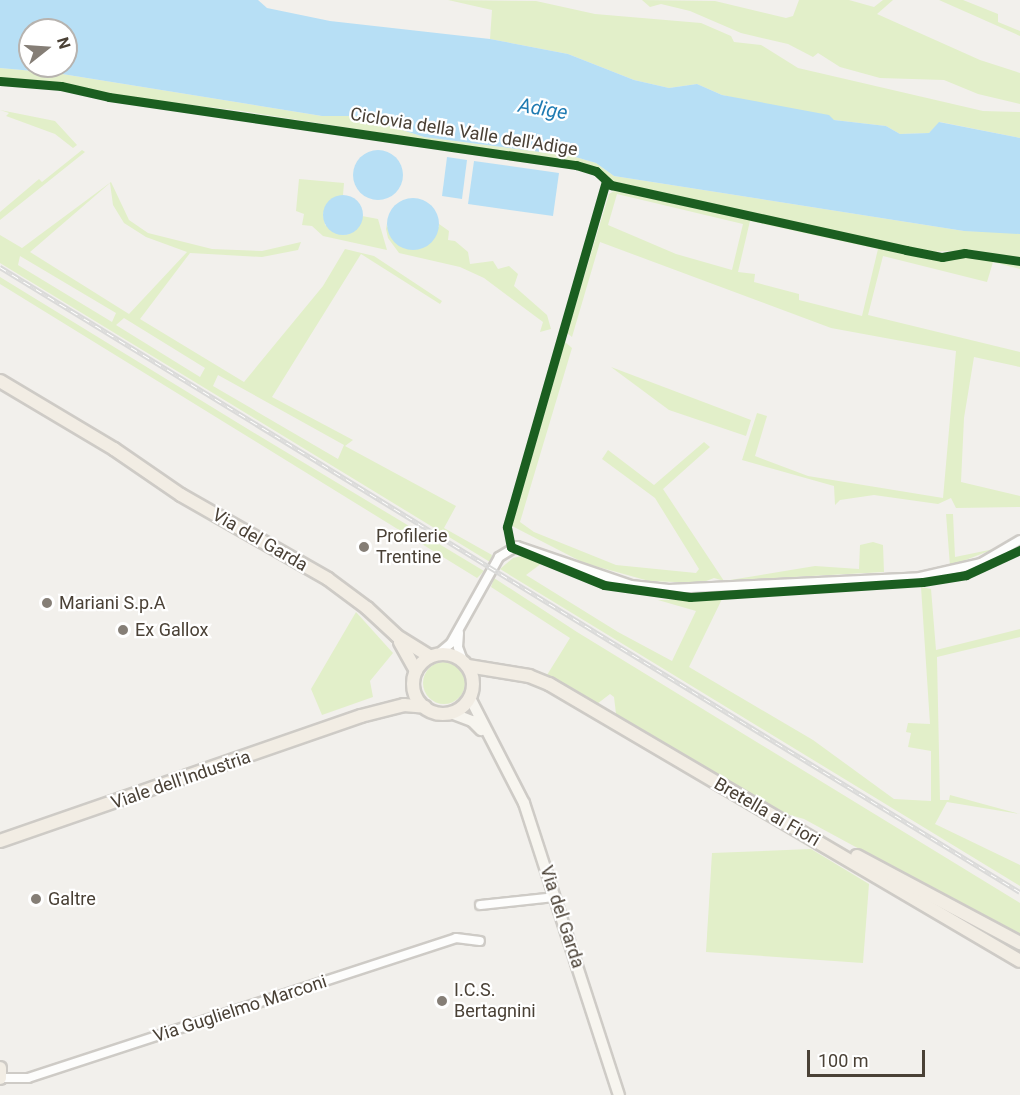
<!DOCTYPE html>
<html>
<head>
<meta charset="utf-8">
<style>
  body { margin:0 }
  #map { position:relative; width:1020px; height:1095px; overflow:hidden; background:#f2f0ec; font-family:Roboto,sans-serif }
  div>[style] { position:absolute }
  .green>* { inset:0; background:#e2efc9 }
  .round { border-radius:50% }
  .water>* { inset:0; background:#b7dff5 }
  .roads { filter:drop-shadow(2px 0 #cecbc6) drop-shadow(-2px 0 #cecbc6) drop-shadow(0 2px #cecbc6) drop-shadow(0 -2px #cecbc6) }
  .street>* { height:8px; margin:-4px; padding:0 4px; transform-origin:4px; border-radius:4px; background:#fdfdfc }
  .secondary>* { height:10px; margin:-5px; padding:0 5px; transform-origin:5px; border-radius:5px; background:#f7f5ef }
  .primary>* { height:12px; margin:-6px; padding:0 6px; transform-origin:6px; border-radius:6px; background:#f2ede4 }
  .primary>.ring { margin:-6px; padding:0; box-sizing:content-box; background:none; border:12px solid #f2ede4; border-radius:50% }
  .rail>* { height:4.5px; margin-top:-2.25px; transform-origin:0; background:repeating-linear-gradient(90deg,#fff 0 7px,#dadad9 0 14px); box-sizing:border-box; border-block:2px solid #dadad9 }
  .cycleway>* { height:9px; margin:-4.5px; padding:0 4.5px; transform-origin:4.5px; border-radius:4.5px; background:#1b5e20 }
  .dots>* { width:16px; height:16px; translate:-50% -50%; box-sizing:border-box; border:3px solid #fff; border-radius:50% }
  span { translate:-50% -50%; white-space:nowrap; text-align:center; line-height:1.15; -webkit-text-stroke:4.5px #fff; paint-order:stroke }
  .street-label { font-size:18px; color:#4a4136 }
  .poi-label { font-size:18px; color:#4a4136 }
  .left { translate:0 -50%; text-align:left }
  .water-label { font-size:20px; color:#1f7bb2; font-style:italic }
  .north { position:absolute; left:18px; top:18px; width:60px; height:60px; box-sizing:border-box; background:#fff; border:2px solid #b7b3af; border-radius:50%; rotate:73deg; font-size:16px; font-weight:700; line-height:24px; text-align:center; color:#4a4136 }
  .north::after { content:''; display:block; margin:auto; width:21px; height:27px; background:#857e76; clip-path:polygon(50% 0,100% 100%,50% 72%,0 100%) }
  .scale { position:absolute; left:807px; top:1050px; width:118px; height:27px; box-sizing:border-box; border:3px solid #4a4136; border-top:0; padding-left:8px; font-size:18px; line-height:21px; white-space:nowrap; color:#4a4136; -webkit-text-stroke:4px #fff; paint-order:stroke }
</style>
</head>
<body>
<div id="map">
  <div class="green">
    <div style="clip-path:polygon(448px 0,536px 1px,595px 14px,701px 23px,731px 36px,734px 42px,761px 45px,798px 68px,983px 111px,1020px 112px,1020px 138px,940px 122px,929px 133px,900px 134px,886px 126px,834px 120px,722px 95px,697px 84px,669px 88px,634px 80px,568px 54px,490px 39px,492px 10px)"></div>
    <div style="clip-path:polygon(642px 0,715px 1px,786px 18px,793px 16px,799px 0,849px 0,874px 7px,883px 0,893px 0,877px 14px,980px 60px,1020px 73px,1020px 104px,978px 94px,944px 80px,880px 78px,840px 67px,818px 53px,813px 57px,788px 44px,741px 33px,690px 11px,661px 4px,650px 7px)"></div>
    <div style="clip-path:polygon(939px 0,963px 0,998px 14px,998px 22px,1020px 31px,1020px 36px)"></div>
    <div style="clip-path:polygon(0 68px,56px 73px,322px 116px,359px 116px,424px 137px,572px 156px,596px 163px,614px 176px,964px 231px,1013px 232px,1020px 234px,1020px 259px,971px 250px,929px 252px,611px 181px,590px 166px,242px 111px,109px 95px,83px 87px,0 79px)"></div>
    <div style="clip-path:polygon(0 110px,55px 121px,77px 145px,73px 148px,55px 134px,6px 116px,9px 113px)"></div>
    <div style="clip-path:polygon(82px 150px,85px 152px,0 220px,0 212px,39px 179px,42px 182px)"></div>
    <div style="clip-path:polygon(299px 179px,344px 183px,343px 195px,323px 213px,325px 225px,343px 235px,349px 234px,362px 216px,378px 219px,387px 250px,323px 236px,312px 226px,302px 225px,304px 214px,296px 211px)"></div>
    <div style="clip-path:polygon(evenodd,111px 182px,129px 220px,148px 233px,212px 249px,262px 251px,301px 242px,298px 250px,262px 257px,190px 253px,140px 319px,244px 382px,323px 286px,345px 249px,374px 256px,442px 301px,440px 304px,361px 254px,272px 397px,353px 440px,345px 446px,456px 506px,444px 528px,492px 555px,490px 562px,0 263px,0 235px,22px 248px,111px 182px,110px 183px,113px 205px,124px 223px,146px 237px,187px 252px,129px 314px,30px 252px,110px 183px,111px 182px,20px 256px,116px 313px,112px 322px,18px 265px,20px 256px,111px 182px,124px 318px,205px 368px,200px 377px,116px 325px,124px 318px,111px 182px,218px 375px,344px 445px,338px 459px,213px 386px,218px 375px)"></div>
    <div style="clip-path:polygon(evenodd,614px 191px,857px 239px,904px 253px,943px 259px,968px 255px,1020px 264px,1020px 269px,993px 262px,987px 282px,883px 256px,868px 315px,1020px 352px,1020px 367px,974px 357px,964px 418px,961px 482px,1020px 496px,1020px 507px,956px 508px,951px 498px,938px 504px,874px 495px,840px 500px,835px 505px,834px 486px,742px 460px,757px 413px,767px 416px,755px 456px,808px 476px,943px 498px,956px 351px,831px 328px,600px 242px,572px 337px,567px 333px,609px 194px,614px 191px,617px 194px,743px 224px,732px 270px,676px 254px,608px 225px,617px 194px,614px 191px,750px 221px,878px 249px,862px 316px,799px 300px,799px 294px,754px 282px,755px 274px,738px 272px,750px 221px)"></div>
    <div style="clip-path:polygon(388px 218px,387px 227px,439px 227px,439px 224px,449px 231px,448px 240px,455px 241px,468px 252px,470px 264px,493px 261px,498px 269px,509px 266px,518px 274px,514px 286px,547px 315px,551px 329px,540px 332px,543px 322px,484px 278px,460px 267px,399px 253px,388px 238px,386px 229px)"></div>
    <div style="clip-path:polygon(0 277px,251px 431px,484px 571px,477px 578px,0 284px)"></div>
    <div style="clip-path:polygon(565px 342px,572px 348px,520px 522px,534px 532px,616px 565px,696px 573px,699px 569px,655px 498px,602px 459px,608px 450px,654px 485px,704px 442px,710px 447px,663px 489px,724px 581px,815px 566px,859px 569px,860px 545px,873px 542px,883px 545px,884px 572px,724px 581px,714px 578px,701px 583px,649px 581px,584px 563px,512px 526px)"></div>
    <div style="clip-path:polygon(611px 367px,751px 420px,746px 436px,669px 410px)"></div>
    <div style="clip-path:polygon(946px 514px,953px 514px,955px 557px,994px 549px,950px 566px)"></div>
    <div style="clip-path:polygon(522px 556px,542px 563px,526px 575px,618px 632px,672px 661px,696px 611px,658px 600px,722px 599px,689px 667px,813px 740px,894px 799px,931px 801px,931px 751px,908px 747px,911px 733px,906px 732px,908px 723px,930px 724px,921px 587px,931px 589px,936px 650px,1020px 629px,1020px 637px,937px 657px,940px 800px,949px 800px,950px 795px,1020px 814px,947px 802px,935px 824px,1020px 865px,1020px 886px,500px 569px,513px 558px)"></div>
    <div style="clip-path:polygon(494px 578px,577px 632px,1020px 903px,1020px 936px,804px 819px,783px 813px,616px 714px,614px 697px,610px 694px,597px 704px,547px 675px,570px 638px,491px 587px)"></div>
    <div style="clip-path:polygon(356px 612px,393px 653px,370px 681px,373px 697px,322px 715px,311px 689px)"></div>
    <div class="round" style="left:423px;top:662px;width:42px;height:42px"></div>
    <div style="clip-path:polygon(811px 849px,869px 884px,863px 963px,706px 952px,712px 853px)"></div>
  </div>
  <div class="water">
    <div style="clip-path:polygon(evenodd,0 0,258px 0,267px 8px,330px 21px,490px 39px,568px 54px,634px 80px,669px 88px,697px 84px,722px 95px,829px 115px,834px 120px,886px 126px,900px 134px,929px 133px,939px 122px,1020px 138px,1020px 234px,964px 231px,614px 176px,596px 163px,572px 156px,424px 137px,359px 116px,322px 116px,56px 73px,0 68px,0 0,30px 30px,66px 30px,66px 66px,30px 66px,30px 30px)"></div>
    <div class="round" style="left:353px;top:150px;width:50px;height:50px"></div>
    <div style="clip-path:polygon(447px 157px,467px 160px,462px 199px,442px 196px)"></div>
    <div style="clip-path:polygon(474px 161px,559px 173px,553px 216px,468px 204px)"></div>
    <div class="round" style="left:323px;top:195px;width:40px;height:40px"></div>
    <div class="round" style="left:387px;top:198px;width:52px;height:52px"></div>
  </div>
  <div class="roads">
    <div class="street">
      <div style="left:459px;top:633px;width:14px;rotate:94deg"></div>
      <div style="left:458px;top:647px;width:15px;rotate:70deg"></div>
      <div style="left:438px;top:654px;width:17px;rotate:-40deg"></div>
      <div style="left:451px;top:643px;width:98px;rotate:-60.8deg"></div>
      <div style="left:499px;top:557px;width:21px;rotate:-31deg"></div>
      <div style="left:517px;top:546px;width:120px;rotate:18.9deg"></div>
      <div style="left:631px;top:585px;width:38px;rotate:6deg"></div>
      <div style="left:669px;top:589px;width:251px;rotate:-2.7deg"></div>
      <div style="left:920px;top:577px;width:63px;rotate:-12.9deg"></div>
      <div style="left:981px;top:563px;width:45px;rotate:-30.5deg"></div>
      <div style="left:480px;top:905px;width:75px;rotate:-6.1deg"></div>
      <div style="left:0;top:1078px;width:28px"></div>
      <div style="left:28px;top:1078px;width:450px;rotate:-18.1deg"></div>
      <div style="left:456px;top:938px;width:24px;rotate:7deg"></div>
    </div>
    <div class="secondary">
      <div style="left:470px;top:698px;width:118px;rotate:62.8deg"></div>
      <div style="left:524px;top:803px;width:307px;rotate:72deg"></div>
      <div style="left:451px;top:713px;width:22px;rotate:21deg"></div>
      <div style="left:472px;top:721px;width:13px;rotate:45deg"></div>
    </div>
    <div class="primary">
      <div style="left:0;top:381px;width:133px;rotate:30.8deg"></div>
      <div style="left:114px;top:449px;width:81px;rotate:34.5deg"></div>
      <div style="left:181px;top:495px;width:169px;rotate:29.7deg"></div>
      <div style="left:328px;top:579px;width:49px;rotate:36.6deg"></div>
      <div style="left:367px;top:608px;width:41px;rotate:43deg"></div>
      <div style="left:397px;top:636px;width:39px;rotate:32deg"></div>
      <div style="left:400px;top:642px;width:33px;rotate:61deg"></div>
      <div class="ring" style="left:413px;top:654px;width:48px;height:48px"></div>
      <div style="left:468px;top:666px;width:62px;rotate:9.3deg"></div>
      <div style="left:529px;top:676px;width:22px;rotate:22deg"></div>
      <div style="left:549px;top:684px;width:546px;rotate:30.46deg"></div>
      <div style="left:0;top:841px;width:382px;rotate:-19.1deg"></div>
      <div style="left:361px;top:716px;width:44px;rotate:-14.3deg"></div>
      <div style="left:404px;top:705px;width:21px;rotate:5deg"></div>
      <div style="left:857px;top:856px;width:185px;rotate:28.1deg"></div>
      <div style="left:0;top:1068px;width:10px;rotate:90deg"></div>
    </div>
  </div>
  <div class="rail">
    <div style="left:0;top:267px;width:1196px;rotate:31.5deg"></div>
  </div>
  <div class="cycleway">
    <div style="left:0;top:81px;width:61px;rotate:4.7deg"></div>
    <div style="left:61px;top:86px;width:49px;rotate:12.9deg"></div>
    <div style="left:109px;top:97px;width:472px;rotate:8.3deg"></div>
    <div style="left:576px;top:165px;width:21px;rotate:17deg"></div>
    <div style="left:596px;top:171px;width:21px;rotate:43deg"></div>
    <div style="left:611px;top:185px;width:302px;rotate:12.4deg"></div>
    <div style="left:906px;top:250px;width:37px;rotate:11deg"></div>
    <div style="left:942px;top:257px;width:23px;rotate:-10deg"></div>
    <div style="left:965px;top:253px;width:56px;rotate:8.3deg"></div>
    <div style="left:606px;top:181px;width:360px;rotate:106deg"></div>
    <div style="left:507px;top:527px;width:20px;rotate:79deg"></div>
    <div style="left:511px;top:547px;width:100px;rotate:22.2deg"></div>
    <div style="left:604px;top:585px;width:87px;rotate:7.9deg"></div>
    <div style="left:690px;top:597px;width:233px;rotate:-3.7deg"></div>
    <div style="left:923px;top:582px;width:44px;rotate:-9.2deg"></div>
    <div style="left:966px;top:575px;width:60px;rotate:-24.8deg"></div>
  </div>
  <div class="dots">
    <div style="left:364px;top:547px;background:#857e76"></div>
    <div style="left:47px;top:603px;background:#857e76"></div>
    <div style="left:123px;top:630px;background:#857e76"></div>
    <div style="left:36px;top:899px;background:#857e76"></div>
    <div style="left:442px;top:1001px;background:#857e76"></div>
  </div>
  <div class="street-label">
    <span style="left:464px;top:132px;rotate:9deg">Ciclovia della Valle dell'Adige</span>
    <span style="left:260px;top:540px;rotate:30deg">Via del Garda</span>
    <span style="left:181px;top:780px;rotate:-19deg">Viale dell'Industria</span>
    <span style="left:767px;top:812px;rotate:30deg">Bretella ai Fiori</span>
    <span style="left:562px;top:917px;rotate:72deg">Via del Garda</span>
    <span style="left:240px;top:1009px;rotate:-18deg">Via Guglielmo Marconi</span>
  </div>
  <div class="poi-label">
    <span class="left" style="left:376px;top:547px">Profilerie<br>Trentine</span>
    <span class="left" style="left:59px;top:603px">Mariani S.p.A</span>
    <span class="left" style="left:135px;top:630px">Ex Gallox</span>
    <span class="left" style="left:48px;top:899px">Galtre</span>
    <span class="left" style="left:454px;top:1001px">I.C.S.<br>Bertagnini</span>
  </div>
  <div class="water-label">
    <span style="left:543px;top:109px;rotate:9deg">Adige</span>
  </div>
  <div class="north">N</div>
  <div class="scale">100 m</div>
</div>
</body>
</html>
